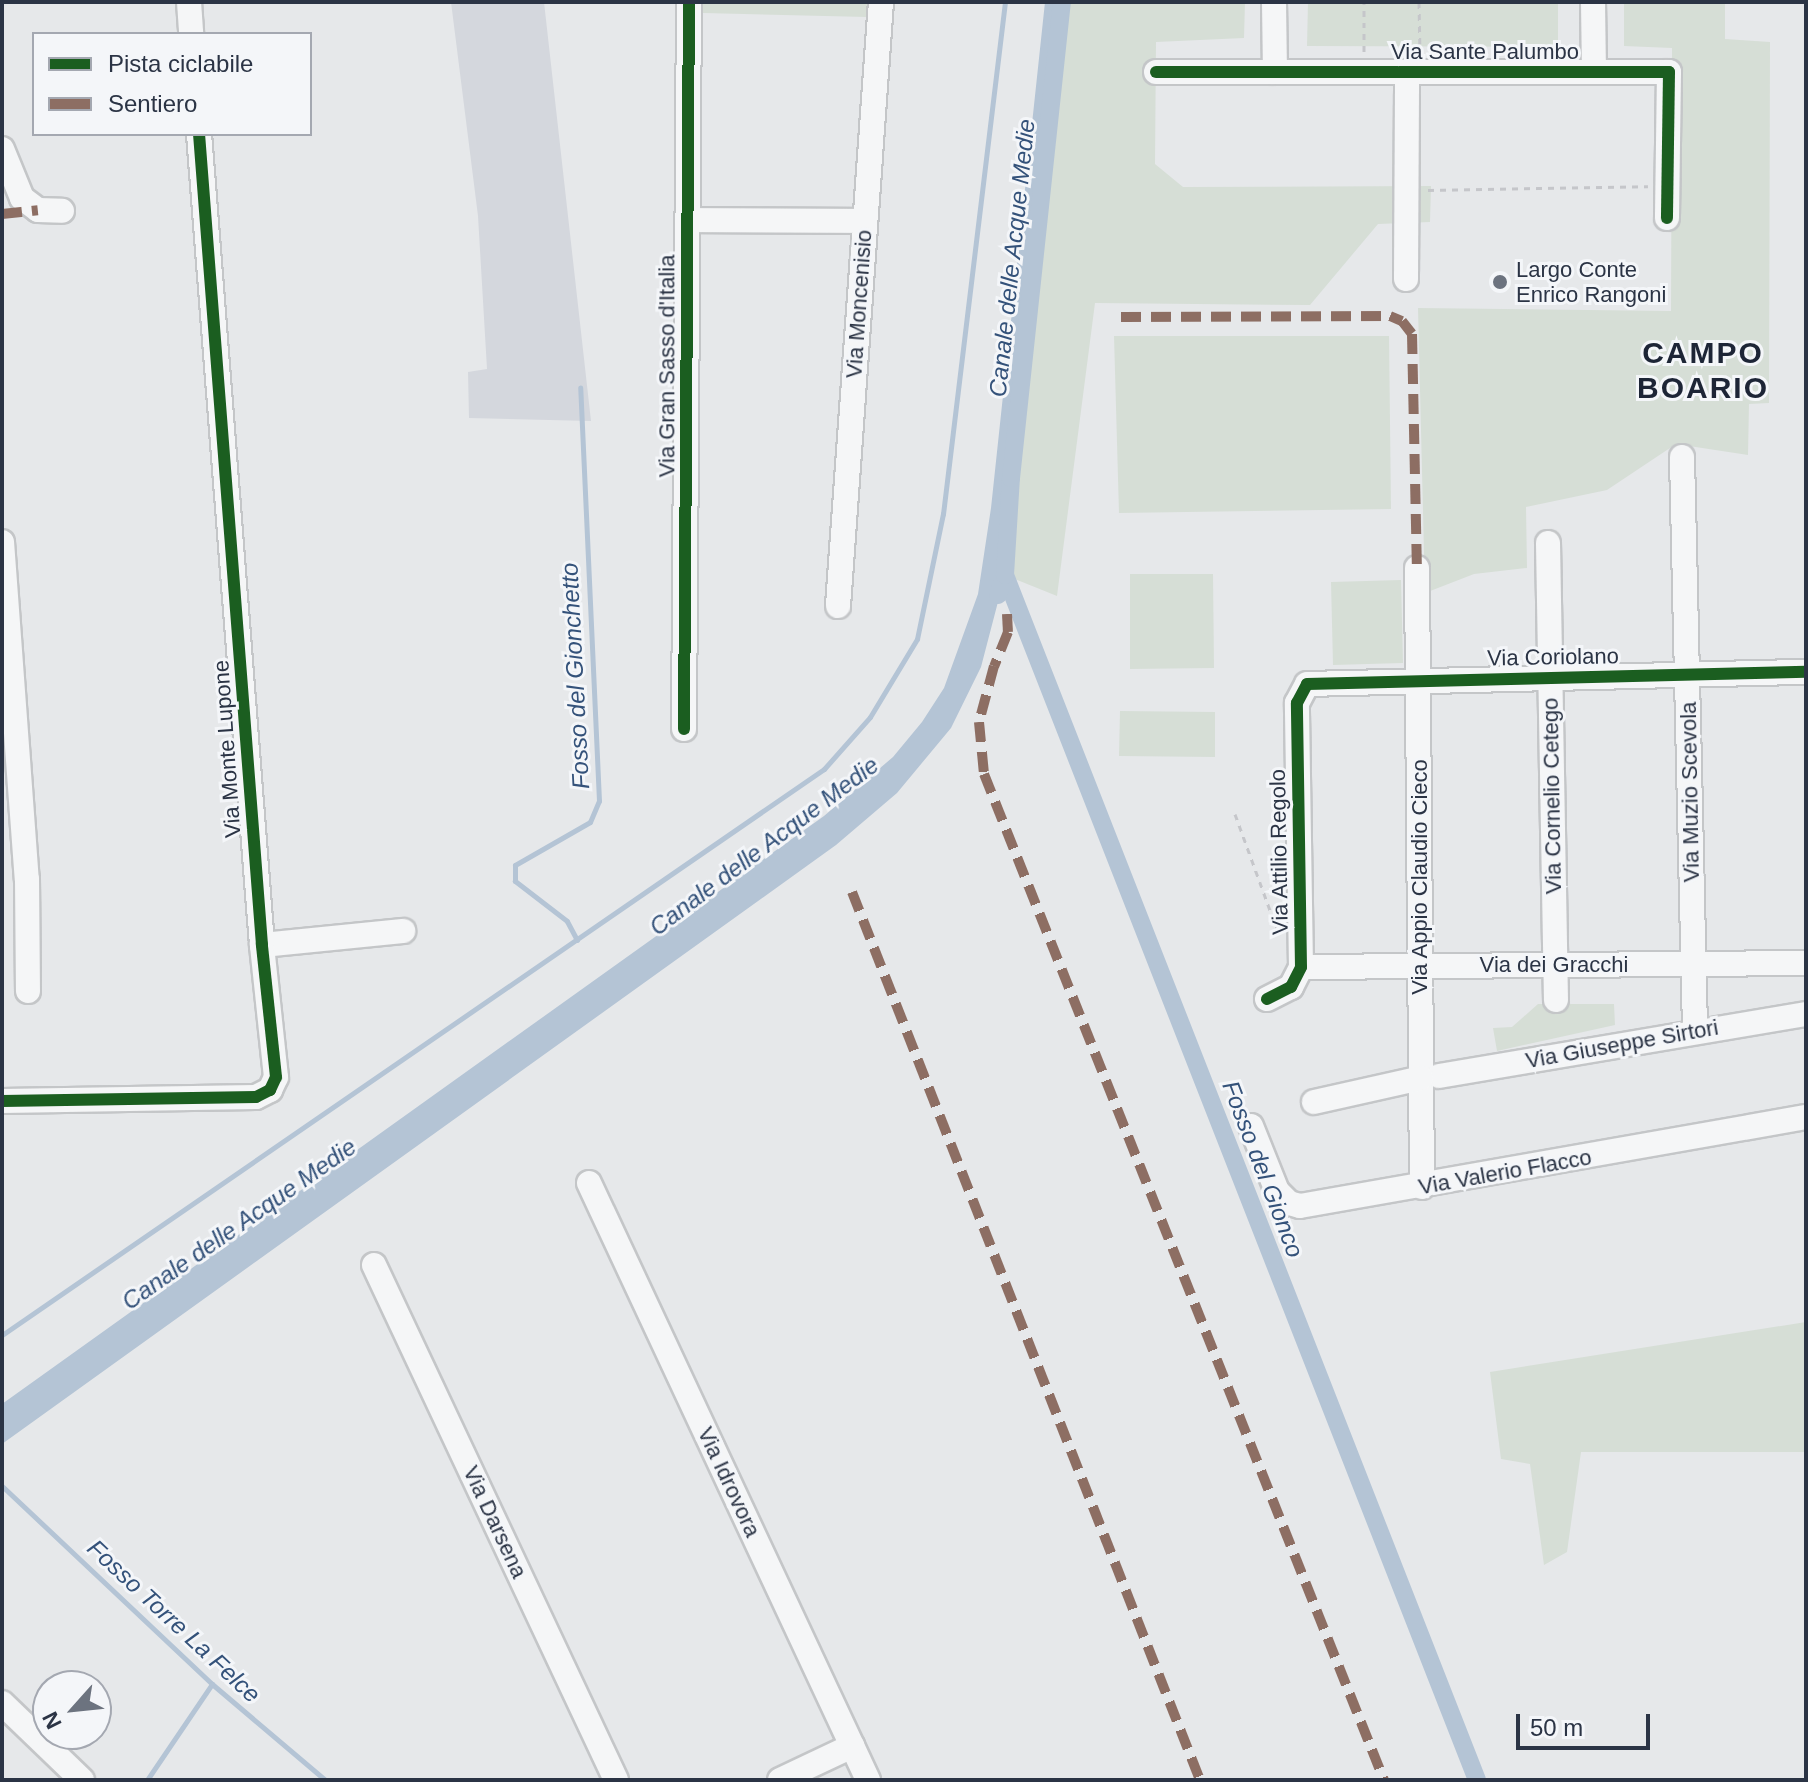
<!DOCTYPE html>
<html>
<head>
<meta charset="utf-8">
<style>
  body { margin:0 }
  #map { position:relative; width:1808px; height:1782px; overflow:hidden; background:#e6e8ea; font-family:Helvetica,sans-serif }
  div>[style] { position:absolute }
  .built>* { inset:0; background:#d4d7dd }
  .green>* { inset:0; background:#d6ded6 }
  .water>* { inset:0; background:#b4c4d5 }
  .stream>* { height:5px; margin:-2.5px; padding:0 2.5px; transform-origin:2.5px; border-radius:2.5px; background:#b4c4d5 }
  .canal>* { height:18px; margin:-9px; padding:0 9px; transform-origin:9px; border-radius:9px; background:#b4c4d5 }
  .path>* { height:3px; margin-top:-1.5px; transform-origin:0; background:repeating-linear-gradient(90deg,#c5c6ca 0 6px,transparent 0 12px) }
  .roads { filter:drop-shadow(2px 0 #c4c6c8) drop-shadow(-2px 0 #c4c6c8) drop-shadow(0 2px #c4c6c8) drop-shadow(0 -2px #c4c6c8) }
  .minor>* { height:24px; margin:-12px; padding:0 12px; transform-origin:12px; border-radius:12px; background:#f5f6f7 }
  .quiet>* { height:10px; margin-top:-5px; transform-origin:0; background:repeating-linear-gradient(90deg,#8d6e63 0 20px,transparent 0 30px) }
  .cycleway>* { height:12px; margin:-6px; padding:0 6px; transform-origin:6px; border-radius:6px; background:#1b5e20 }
  .dots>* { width:22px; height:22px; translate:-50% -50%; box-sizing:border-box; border:4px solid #f4f6f9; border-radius:50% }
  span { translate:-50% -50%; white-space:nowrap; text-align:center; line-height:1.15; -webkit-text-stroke:6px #f4f6f9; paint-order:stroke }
  .street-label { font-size:22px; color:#2b3445 }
  .poi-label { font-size:22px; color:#2b3445 }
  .left { translate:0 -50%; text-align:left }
  .water-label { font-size:24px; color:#34527a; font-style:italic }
  .district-label { font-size:30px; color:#1d2536; font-weight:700; letter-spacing:2px }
  .frame { position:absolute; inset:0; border:4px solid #2b3445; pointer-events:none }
  .legend { position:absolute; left:32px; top:32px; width:280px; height:104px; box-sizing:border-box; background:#f4f6f9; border:2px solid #a4a8b1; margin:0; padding:10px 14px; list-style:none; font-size:24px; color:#2b3445 }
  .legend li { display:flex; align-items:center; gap:16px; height:40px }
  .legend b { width:40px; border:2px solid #a4a8b1 }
  .north { position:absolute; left:32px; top:1670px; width:80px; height:80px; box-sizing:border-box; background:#f4f6f9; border:2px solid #a4a8b1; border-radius:50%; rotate:243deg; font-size:22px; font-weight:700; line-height:32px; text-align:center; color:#2b3445 }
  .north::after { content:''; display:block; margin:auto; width:28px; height:36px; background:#6c737f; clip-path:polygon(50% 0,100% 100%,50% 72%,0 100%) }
  .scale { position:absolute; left:1516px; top:1714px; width:134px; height:36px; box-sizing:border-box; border:4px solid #2b3445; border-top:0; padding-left:10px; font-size:24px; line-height:28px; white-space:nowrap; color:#2b3445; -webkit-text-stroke:6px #f4f6f9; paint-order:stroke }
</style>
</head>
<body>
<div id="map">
  <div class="built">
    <div style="clip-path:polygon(451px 2px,544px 2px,591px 421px,469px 418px,468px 372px,487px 369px,478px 216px)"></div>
  </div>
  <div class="green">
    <div style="clip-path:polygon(702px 2px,868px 2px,867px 17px,703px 13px)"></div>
    <div style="clip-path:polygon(1062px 2px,1245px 2px,1244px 38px,1156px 42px,1155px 164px,1183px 187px,1431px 186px,1430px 222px,1378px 224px,1310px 305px,1095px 303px,1057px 596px,1005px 575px,1011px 478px)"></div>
    <div style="clip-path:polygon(1308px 2px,1558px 2px,1558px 47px,1307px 46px)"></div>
    <div style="clip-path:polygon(1624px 2px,1725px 2px,1725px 39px,1770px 42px,1769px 403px,1749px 404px,1748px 455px,1676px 444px,1607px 490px,1526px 507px,1527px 568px,1474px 574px,1425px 593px,1418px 308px,1671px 311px,1672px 48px,1624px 46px)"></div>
    <div style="clip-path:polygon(1114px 336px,1389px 336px,1391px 509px,1119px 513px)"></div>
    <div style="clip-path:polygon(1130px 574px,1213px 574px,1214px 668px,1130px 669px)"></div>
    <div style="clip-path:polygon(1401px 580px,1403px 663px,1333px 665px,1331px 582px)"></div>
    <div style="clip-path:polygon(1120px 711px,1215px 712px,1215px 757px,1119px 756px)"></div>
    <div style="clip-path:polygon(1538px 1004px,1614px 1004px,1615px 1025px,1497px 1051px,1493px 1028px,1512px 1027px)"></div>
    <div style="clip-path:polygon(1806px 1322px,1806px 1452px,1581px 1452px,1567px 1552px,1544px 1565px,1530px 1464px,1501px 1459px,1490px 1372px)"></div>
  </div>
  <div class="water">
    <div style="clip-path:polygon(1045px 2px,1062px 2px,1011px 478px,1005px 575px,981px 667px,951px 728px,897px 793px,836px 845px,2px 1444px,2px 1404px,824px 816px,893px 757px,922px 722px,944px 688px,978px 594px,991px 508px)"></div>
  </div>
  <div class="stream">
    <div style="left:577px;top:940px;width:21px;rotate:-118deg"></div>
    <div style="left:567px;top:921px;width:66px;rotate:-142.4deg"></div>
    <div style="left:515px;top:881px;width:16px;rotate:-90deg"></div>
    <div style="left:515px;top:865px;width:86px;rotate:-29.8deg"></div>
    <div style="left:590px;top:822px;width:23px;rotate:-67deg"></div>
    <div style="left:599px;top:801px;width:414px;rotate:-92.6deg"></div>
    <div style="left:2px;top:1335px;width:998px;rotate:-34.55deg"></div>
    <div style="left:824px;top:769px;width:69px;rotate:-48.5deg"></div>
    <div style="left:870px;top:717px;width:91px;rotate:-58.9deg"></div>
    <div style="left:917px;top:639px;width:128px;rotate:-78.3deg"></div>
    <div style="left:943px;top:514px;width:516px;rotate:-83.1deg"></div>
    <div style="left:2px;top:1486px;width:289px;rotate:43.3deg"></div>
    <div style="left:212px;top:1684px;width:148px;rotate:40.3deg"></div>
    <div style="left:147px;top:1780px;width:116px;rotate:-55.9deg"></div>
  </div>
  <div class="canal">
    <div style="left:1005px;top:575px;width:1294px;rotate:68.61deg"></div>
    <div style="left:998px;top:595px;width:21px;rotate:-71deg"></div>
    <div style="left:1005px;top:575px;width:97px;rotate:-86.5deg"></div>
    <div style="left:1011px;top:478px;width:479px;rotate:-83.9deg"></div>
  </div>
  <div class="path">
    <div style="left:1419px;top:2px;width:50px;rotate:88.9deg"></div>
    <div style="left:1364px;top:52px;width:50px;rotate:-90deg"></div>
    <div style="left:1428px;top:190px;width:220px;rotate:-1deg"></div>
    <div style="left:1235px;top:814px;width:126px;rotate:70deg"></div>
  </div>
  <div class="roads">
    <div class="minor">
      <div style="left:189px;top:2px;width:32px;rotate:86deg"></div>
      <div style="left:1274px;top:2px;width:70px;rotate:89.2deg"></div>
      <div style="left:1593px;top:2px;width:69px;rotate:89.2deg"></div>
      <div style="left:1156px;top:72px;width:513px"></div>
      <div style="left:1669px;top:72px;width:146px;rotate:90.8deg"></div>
      <div style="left:2px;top:149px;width:53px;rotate:67.8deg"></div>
      <div style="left:22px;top:198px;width:20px;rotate:37deg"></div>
      <div style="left:38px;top:210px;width:24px;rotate:2deg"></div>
      <div style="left:688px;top:220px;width:177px;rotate:0.3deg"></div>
      <div style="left:1406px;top:279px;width:207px;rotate:-89.7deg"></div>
      <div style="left:1682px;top:457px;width:574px;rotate:88.7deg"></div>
      <div style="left:2px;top:542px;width:338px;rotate:85.8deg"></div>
      <div style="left:27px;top:879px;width:112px;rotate:89.5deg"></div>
      <div style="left:1548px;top:543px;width:457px;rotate:89deg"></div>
      <div style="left:1417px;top:568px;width:619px;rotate:89.54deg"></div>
      <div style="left:838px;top:606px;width:606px;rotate:-85.93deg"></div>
      <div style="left:684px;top:729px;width:727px;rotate:-89.61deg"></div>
      <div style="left:262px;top:945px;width:142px;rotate:-5.7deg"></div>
      <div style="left:1301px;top:967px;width:505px;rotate:-0.45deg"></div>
      <div style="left:1267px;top:999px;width:27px;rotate:-27deg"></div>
      <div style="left:1291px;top:987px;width:22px;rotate:-63deg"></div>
      <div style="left:1301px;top:967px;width:264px;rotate:-90.9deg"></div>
      <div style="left:1297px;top:703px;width:21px;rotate:-62deg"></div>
      <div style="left:1307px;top:684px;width:499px;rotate:-1.4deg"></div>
      <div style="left:1439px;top:1076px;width:372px;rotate:-9.6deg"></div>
      <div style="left:2px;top:1101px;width:254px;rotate:-0.9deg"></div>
      <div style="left:256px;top:1097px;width:16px;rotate:-27deg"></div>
      <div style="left:270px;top:1090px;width:14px;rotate:-65deg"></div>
      <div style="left:276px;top:1077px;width:133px;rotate:-96.1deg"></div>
      <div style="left:262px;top:945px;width:813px;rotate:-94.44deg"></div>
      <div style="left:1314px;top:1102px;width:110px;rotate:-12.6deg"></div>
      <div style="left:1251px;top:1126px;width:70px;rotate:68.2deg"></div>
      <div style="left:1277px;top:1191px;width:17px;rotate:45deg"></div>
      <div style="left:1289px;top:1203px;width:11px;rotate:15deg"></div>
      <div style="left:1300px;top:1206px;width:514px;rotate:-9.98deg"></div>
      <div style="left:589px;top:1183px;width:659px;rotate:64.95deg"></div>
      <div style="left:374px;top:1265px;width:569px;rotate:64.83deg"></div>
      <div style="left:2px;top:1703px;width:111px;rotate:43.9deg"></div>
      <div style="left:780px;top:1780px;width:80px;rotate:-25.3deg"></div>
    </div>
  </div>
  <div class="quiet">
    <div style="left:2px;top:214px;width:36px;rotate:-6deg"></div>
    <div style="left:1121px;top:317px;width:269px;rotate:-0.2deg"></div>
    <div style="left:1390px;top:316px;width:13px;rotate:23deg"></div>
    <div style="left:1402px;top:321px;width:16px;rotate:52deg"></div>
    <div style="left:1412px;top:334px;width:234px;rotate:88.8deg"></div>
    <div style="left:1007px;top:614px;width:18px;rotate:87deg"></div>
    <div style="left:1008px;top:632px;width:37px;rotate:112deg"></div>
    <div style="left:994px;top:666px;width:58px;rotate:105deg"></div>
    <div style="left:979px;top:722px;width:52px;rotate:84.5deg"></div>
    <div style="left:984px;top:774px;width:1083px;rotate:68.32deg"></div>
    <div style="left:852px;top:892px;width:954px;rotate:68.6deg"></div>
  </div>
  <div class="cycleway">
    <div style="left:1156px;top:72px;width:513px"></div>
    <div style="left:1669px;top:72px;width:146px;rotate:90.8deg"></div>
    <div style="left:684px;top:729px;width:727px;rotate:-89.61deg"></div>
    <div style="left:1267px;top:999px;width:27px;rotate:-27deg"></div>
    <div style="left:1291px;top:987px;width:22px;rotate:-63deg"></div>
    <div style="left:1301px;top:967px;width:264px;rotate:-90.9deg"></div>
    <div style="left:1297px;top:703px;width:21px;rotate:-62deg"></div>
    <div style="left:1307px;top:684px;width:499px;rotate:-1.4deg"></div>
    <div style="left:2px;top:1101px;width:254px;rotate:-0.9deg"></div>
    <div style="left:256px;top:1097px;width:16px;rotate:-27deg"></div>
    <div style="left:270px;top:1090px;width:14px;rotate:-65deg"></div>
    <div style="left:276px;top:1077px;width:133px;rotate:-96.1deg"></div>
    <div style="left:262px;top:945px;width:813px;rotate:-94.44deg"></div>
  </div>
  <div class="dots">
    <div style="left:1500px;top:282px;background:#6c737f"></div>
  </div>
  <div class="street-label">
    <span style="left:1485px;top:52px">Via Sante Palumbo</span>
    <span style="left:859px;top:304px;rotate:-86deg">Via Moncenisio</span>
    <span style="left:667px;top:366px;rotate:-90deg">Via Gran Sasso d'Italia</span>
    <span style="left:1553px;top:657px;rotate:-1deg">Via Coriolano</span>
    <span style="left:227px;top:749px;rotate:-94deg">Via Monte Lupone</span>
    <span style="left:1690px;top:792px;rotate:-91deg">Via Muzio Scevola</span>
    <span style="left:1552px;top:796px;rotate:-91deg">Via Cornelio Cetego</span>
    <span style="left:1279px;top:852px;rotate:-91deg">Via Attilio Regolo</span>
    <span style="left:1420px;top:877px;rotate:-90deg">Via Appio Claudio Cieco</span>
    <span style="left:1554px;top:965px">Via dei Gracchi</span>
    <span style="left:1622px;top:1044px;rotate:-10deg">Via Giuseppe Sirtori</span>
    <span style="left:1505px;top:1172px;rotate:-10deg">Via Valerio Flacco</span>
    <span style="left:729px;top:1482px;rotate:65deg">Via Idrovora</span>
    <span style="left:495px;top:1522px;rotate:65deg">Via Darsena</span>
  </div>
  <div class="poi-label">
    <span class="left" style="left:1516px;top:282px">Largo Conte<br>Enrico Rangoni</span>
  </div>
  <div class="water-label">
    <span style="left:1012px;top:258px;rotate:-84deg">Canale delle Acque Medie</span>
    <span style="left:575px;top:676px;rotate:-93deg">Fosso del Gionchetto</span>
    <span style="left:764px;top:846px;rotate:-37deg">Canale delle Acque Medie</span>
    <span style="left:1263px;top:1169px;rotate:69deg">Fosso del Gionco</span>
    <span style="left:239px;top:1224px;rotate:-35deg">Canale delle Acque Medie</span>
    <span style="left:174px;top:1621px;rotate:43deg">Fosso Torre La Felce</span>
  </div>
  <div class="district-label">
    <span style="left:1703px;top:370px">CAMPO<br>BOARIO</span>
  </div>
  <div class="frame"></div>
  <ul class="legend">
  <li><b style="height:10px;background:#1b5e20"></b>Pista ciclabile</li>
  <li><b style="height:10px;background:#8d6e63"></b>Sentiero</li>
  </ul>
  <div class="north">N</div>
  <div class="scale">50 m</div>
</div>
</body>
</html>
